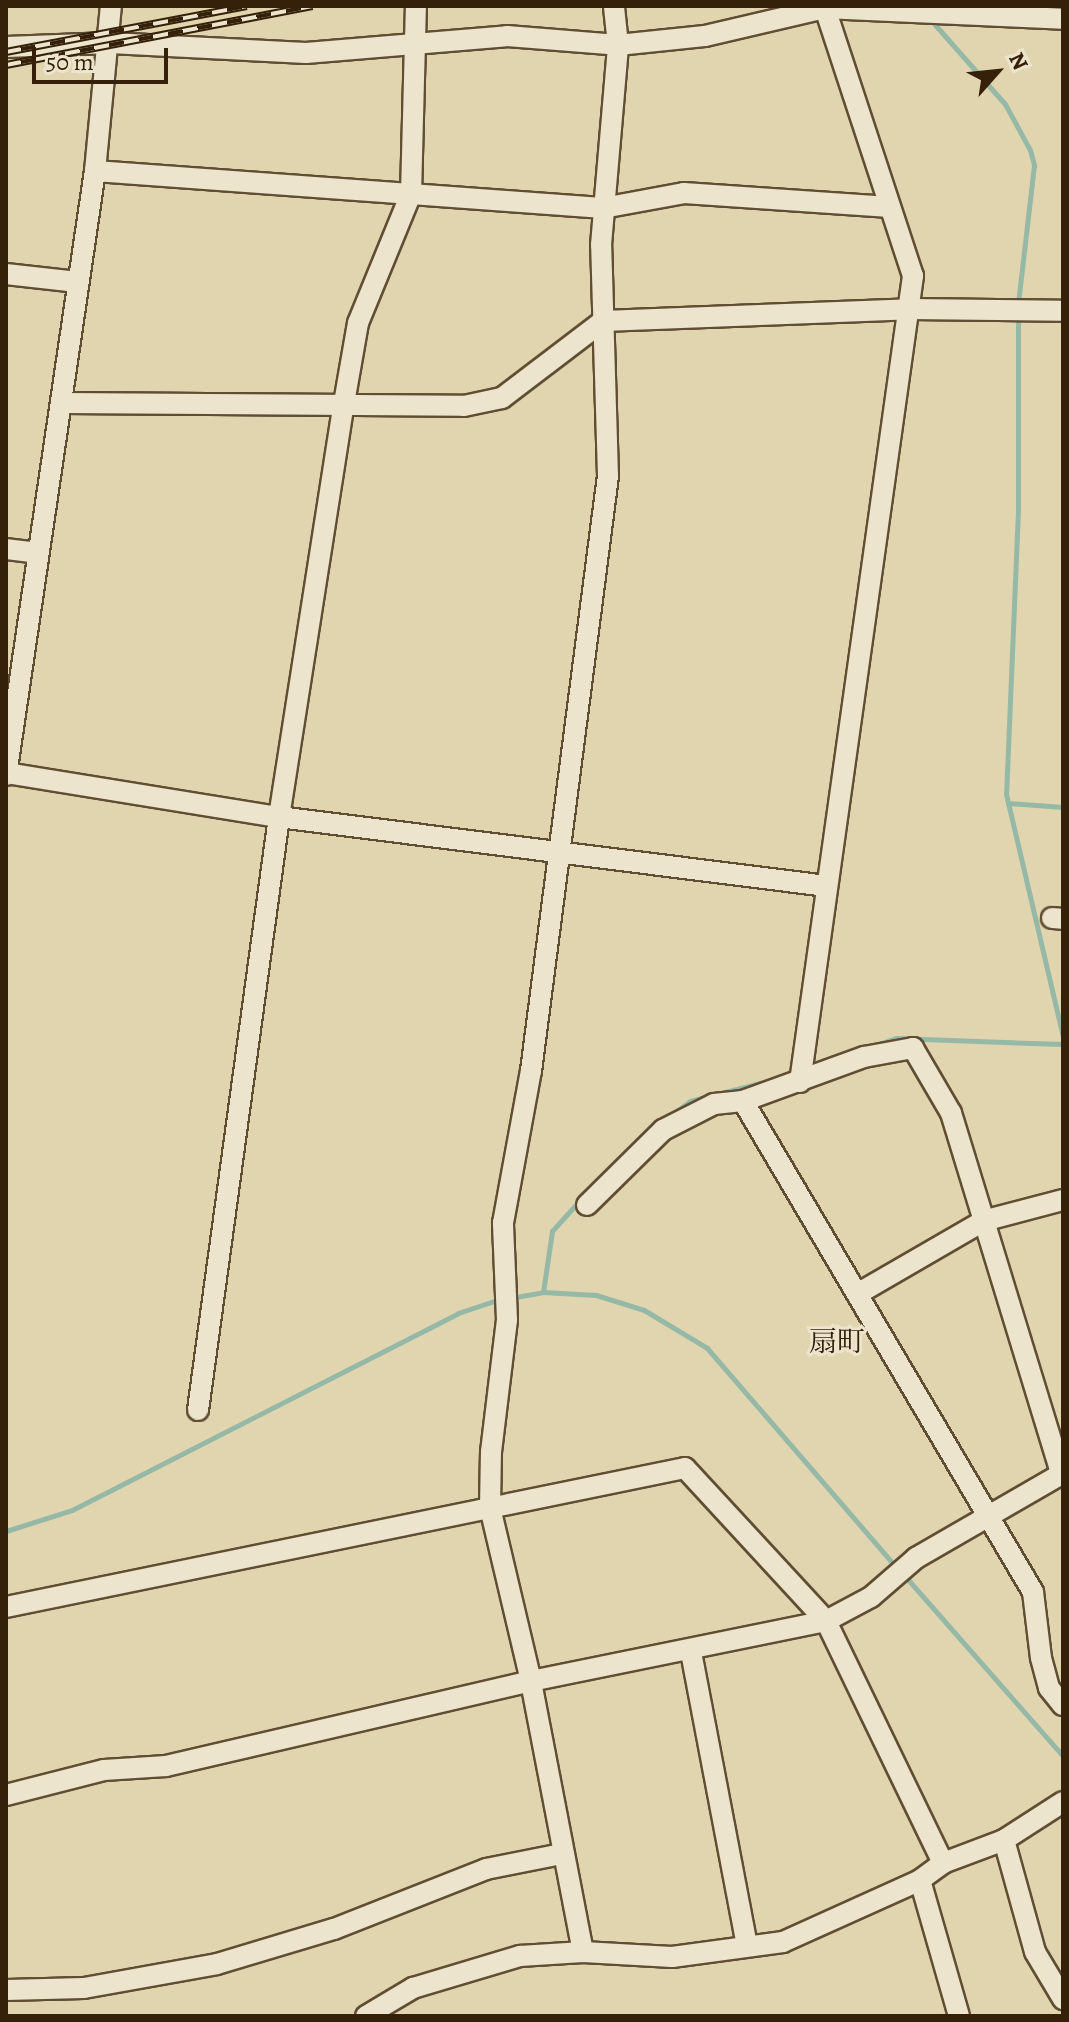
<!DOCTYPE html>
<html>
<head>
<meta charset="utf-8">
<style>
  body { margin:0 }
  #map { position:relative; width:1069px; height:2022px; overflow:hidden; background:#e1d5b0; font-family:Alegreya,"Noto Serif JP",serif }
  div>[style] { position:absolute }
  .stream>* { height:5px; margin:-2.5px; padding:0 2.5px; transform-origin:2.5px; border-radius:2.5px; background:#95b9a6 }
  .roads { filter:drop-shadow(2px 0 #604e33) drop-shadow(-2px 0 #604e33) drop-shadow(0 2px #604e33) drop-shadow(0 -2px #604e33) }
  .minor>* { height:20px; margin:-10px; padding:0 10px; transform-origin:10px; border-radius:10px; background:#ece4cc }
  .rail>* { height:8px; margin-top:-4px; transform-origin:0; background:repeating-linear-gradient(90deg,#ece4cc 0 15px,#352109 0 30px); box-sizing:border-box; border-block:2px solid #352109 }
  span { translate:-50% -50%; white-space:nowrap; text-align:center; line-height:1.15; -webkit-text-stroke:6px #ece4cc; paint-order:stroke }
  .quarter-label { font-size:28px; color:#352109 }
  .frame { position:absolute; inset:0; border:8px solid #352109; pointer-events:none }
  .north { position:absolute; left:957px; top:32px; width:80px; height:80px; -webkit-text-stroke:6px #ece4cc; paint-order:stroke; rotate:63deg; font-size:22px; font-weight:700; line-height:32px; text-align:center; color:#352109 }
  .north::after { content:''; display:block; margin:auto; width:28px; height:36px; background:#352109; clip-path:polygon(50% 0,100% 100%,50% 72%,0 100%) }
  .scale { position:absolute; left:32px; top:48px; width:136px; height:36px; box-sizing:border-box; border:4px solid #352109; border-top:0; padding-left:10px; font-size:24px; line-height:28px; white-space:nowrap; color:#352109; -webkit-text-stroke:6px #ece4cc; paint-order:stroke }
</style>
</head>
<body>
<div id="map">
  <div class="stream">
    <div style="left:930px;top:19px;width:113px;rotate:48.6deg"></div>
    <div style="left:1005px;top:104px;width:52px;rotate:61.5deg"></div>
    <div style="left:1030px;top:150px;width:16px;rotate:75deg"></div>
    <div style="left:1034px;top:165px;width:140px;rotate:96.6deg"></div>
    <div style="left:1018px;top:314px;width:196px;rotate:90deg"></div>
    <div style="left:1018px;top:510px;width:284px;rotate:92.4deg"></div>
    <div style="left:1006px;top:794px;width:250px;rotate:76.8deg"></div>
    <div style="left:1008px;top:803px;width:55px;rotate:4.2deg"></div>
    <div style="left:870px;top:1047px;width:28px;rotate:-19deg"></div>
    <div style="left:896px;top:1038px;width:167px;rotate:2.1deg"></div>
    <div style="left:669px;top:1117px;width:26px;rotate:-37deg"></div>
    <div style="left:690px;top:1101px;width:88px;rotate:-14.5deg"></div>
    <div style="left:589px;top:1189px;width:81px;rotate:-44.5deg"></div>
    <div style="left:543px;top:1292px;width:62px;rotate:-81.6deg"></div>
    <div style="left:552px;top:1231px;width:42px;rotate:-47.9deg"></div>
    <div style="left:510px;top:1298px;width:34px;rotate:-10deg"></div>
    <div style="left:543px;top:1292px;width:53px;rotate:3.2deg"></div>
    <div style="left:596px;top:1295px;width:50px;rotate:17.4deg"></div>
    <div style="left:644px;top:1310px;width:74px;rotate:31.1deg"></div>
    <div style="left:707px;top:1348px;width:291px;rotate:49.2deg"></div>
    <div style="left:6px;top:1531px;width:69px;rotate:-17.7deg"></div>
    <div style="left:72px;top:1510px;width:433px;rotate:-27deg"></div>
    <div style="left:458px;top:1313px;width:44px;rotate:-18.4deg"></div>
    <div style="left:904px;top:1575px;width:241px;rotate:48.7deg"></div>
  </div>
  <div class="roads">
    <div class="minor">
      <div style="left:6px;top:47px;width:104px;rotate:-2.2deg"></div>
      <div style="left:110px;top:43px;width:196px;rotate:2.9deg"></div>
      <div style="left:306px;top:53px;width:202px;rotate:-4.8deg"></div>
      <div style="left:507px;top:36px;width:111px;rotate:4.6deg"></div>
      <div style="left:618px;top:45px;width:87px;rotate:-5.9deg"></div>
      <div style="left:705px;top:36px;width:122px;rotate:-13.2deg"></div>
      <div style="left:824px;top:8px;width:239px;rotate:2.6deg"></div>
      <div style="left:95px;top:171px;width:509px;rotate:4.17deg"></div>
      <div style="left:603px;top:208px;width:82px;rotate:-10.5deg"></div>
      <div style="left:684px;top:193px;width:206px;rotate:3.9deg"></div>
      <div style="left:6px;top:274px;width:71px;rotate:6.4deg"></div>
      <div style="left:62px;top:403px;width:402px;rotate:0.4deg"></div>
      <div style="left:464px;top:406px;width:39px;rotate:-12deg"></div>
      <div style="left:502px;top:398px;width:127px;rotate:-37.3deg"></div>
      <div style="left:603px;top:321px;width:307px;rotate:-2.2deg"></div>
      <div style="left:910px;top:309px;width:153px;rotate:0.7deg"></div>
      <div style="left:6px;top:549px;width:31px;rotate:7deg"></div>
      <div style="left:6px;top:773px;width:277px;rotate:9.2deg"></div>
      <div style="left:279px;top:817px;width:552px;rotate:7.18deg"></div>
      <div style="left:6px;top:775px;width:611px;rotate:-81.62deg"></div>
      <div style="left:95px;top:171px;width:166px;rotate:-84.5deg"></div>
      <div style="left:1052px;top:918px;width:11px;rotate:5deg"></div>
      <div style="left:800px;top:1082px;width:814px;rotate:-82.02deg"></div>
      <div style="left:913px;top:276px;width:284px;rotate:-108.2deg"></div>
      <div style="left:743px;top:1101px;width:570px;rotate:59.43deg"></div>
      <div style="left:1033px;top:1592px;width:66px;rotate:83.1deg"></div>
      <div style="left:1041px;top:1658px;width:31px;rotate:75deg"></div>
      <div style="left:1049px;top:1688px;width:22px;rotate:51deg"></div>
      <div style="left:587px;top:1205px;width:107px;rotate:-44.6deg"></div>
      <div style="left:663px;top:1130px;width:57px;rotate:-27deg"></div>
      <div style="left:714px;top:1104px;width:29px;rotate:-6deg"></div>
      <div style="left:743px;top:1101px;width:129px;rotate:-20deg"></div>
      <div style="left:864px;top:1057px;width:50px;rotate:-10.4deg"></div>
      <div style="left:913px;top:1048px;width:75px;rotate:59.7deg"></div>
      <div style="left:951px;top:1113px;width:376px;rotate:73deg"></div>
      <div style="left:859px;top:1293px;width:143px;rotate:-30.1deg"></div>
      <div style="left:983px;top:1221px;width:83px;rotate:-14.7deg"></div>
      <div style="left:198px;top:1410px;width:599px;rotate:-82.22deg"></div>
      <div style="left:279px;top:817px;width:413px;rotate:-81.1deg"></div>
      <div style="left:343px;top:409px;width:87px;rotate:-80.1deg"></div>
      <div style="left:358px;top:323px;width:139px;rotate:-67.7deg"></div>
      <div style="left:411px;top:194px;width:188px;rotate:-88.5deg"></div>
      <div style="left:6px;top:1607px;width:693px;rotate:-11.57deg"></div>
      <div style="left:685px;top:1468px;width:208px;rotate:47.3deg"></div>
      <div style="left:826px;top:1621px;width:269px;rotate:64.2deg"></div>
      <div style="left:691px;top:1652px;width:298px;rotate:79.2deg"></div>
      <div style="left:6px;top:1795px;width:101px;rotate:-14.3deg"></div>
      <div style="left:104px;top:1770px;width:62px;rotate:-3.7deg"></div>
      <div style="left:166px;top:1766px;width:375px;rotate:-13.1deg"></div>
      <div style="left:531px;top:1681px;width:301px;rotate:-11.5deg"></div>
      <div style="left:826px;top:1621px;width:51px;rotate:-28.1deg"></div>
      <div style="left:871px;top:1597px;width:60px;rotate:-40.9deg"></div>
      <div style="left:916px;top:1558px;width:170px;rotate:-30deg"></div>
      <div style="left:1004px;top:1840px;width:116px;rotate:74.5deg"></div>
      <div style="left:1035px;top:1952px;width:55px;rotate:59.2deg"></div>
      <div style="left:920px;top:1880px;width:141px;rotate:74deg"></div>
      <div style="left:583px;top:1952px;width:276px;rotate:-100.9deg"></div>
      <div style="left:531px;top:1681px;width:178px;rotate:-103.3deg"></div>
      <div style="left:490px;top:1508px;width:56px;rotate:-89deg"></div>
      <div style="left:491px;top:1452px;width:133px;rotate:-83.1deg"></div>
      <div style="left:507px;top:1320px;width:97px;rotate:-92.4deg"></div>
      <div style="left:503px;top:1223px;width:155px;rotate:-79.6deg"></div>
      <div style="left:531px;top:1071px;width:600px;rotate:-82.63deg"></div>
      <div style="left:608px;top:476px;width:231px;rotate:-91.7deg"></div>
      <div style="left:601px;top:245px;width:201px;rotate:-85.1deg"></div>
      <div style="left:618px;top:45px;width:39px;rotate:-96deg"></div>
      <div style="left:6px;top:1990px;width:78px;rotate:-1.5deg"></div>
      <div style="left:84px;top:1988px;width:135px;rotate:-10.2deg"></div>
      <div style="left:217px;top:1964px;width:122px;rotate:-16.7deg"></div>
      <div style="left:334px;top:1929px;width:163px;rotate:-21.5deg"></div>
      <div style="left:486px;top:1869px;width:77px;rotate:-11.2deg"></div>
      <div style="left:366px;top:2016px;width:55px;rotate:-30.8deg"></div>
      <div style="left:413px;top:1988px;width:112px;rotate:-16.7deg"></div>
      <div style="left:520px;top:1956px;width:63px;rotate:-3.6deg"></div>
      <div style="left:583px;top:1952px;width:89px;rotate:3.2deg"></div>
      <div style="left:672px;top:1957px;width:112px;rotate:-7.7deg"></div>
      <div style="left:783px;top:1942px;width:150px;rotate:-24.3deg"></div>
      <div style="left:920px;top:1880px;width:29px;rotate:-36deg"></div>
      <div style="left:943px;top:1863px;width:65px;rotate:-20.7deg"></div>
      <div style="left:1004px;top:1840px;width:70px;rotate:-32.8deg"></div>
    </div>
  </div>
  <div class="rail">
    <div style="left:6px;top:52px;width:245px;rotate:-10.8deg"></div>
    <div style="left:6px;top:65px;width:312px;rotate:-10.9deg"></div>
  </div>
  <div class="quarter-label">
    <span style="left:837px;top:1342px">扇町</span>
  </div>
  <div class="frame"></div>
  <div class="north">N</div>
  <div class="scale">50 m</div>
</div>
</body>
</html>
